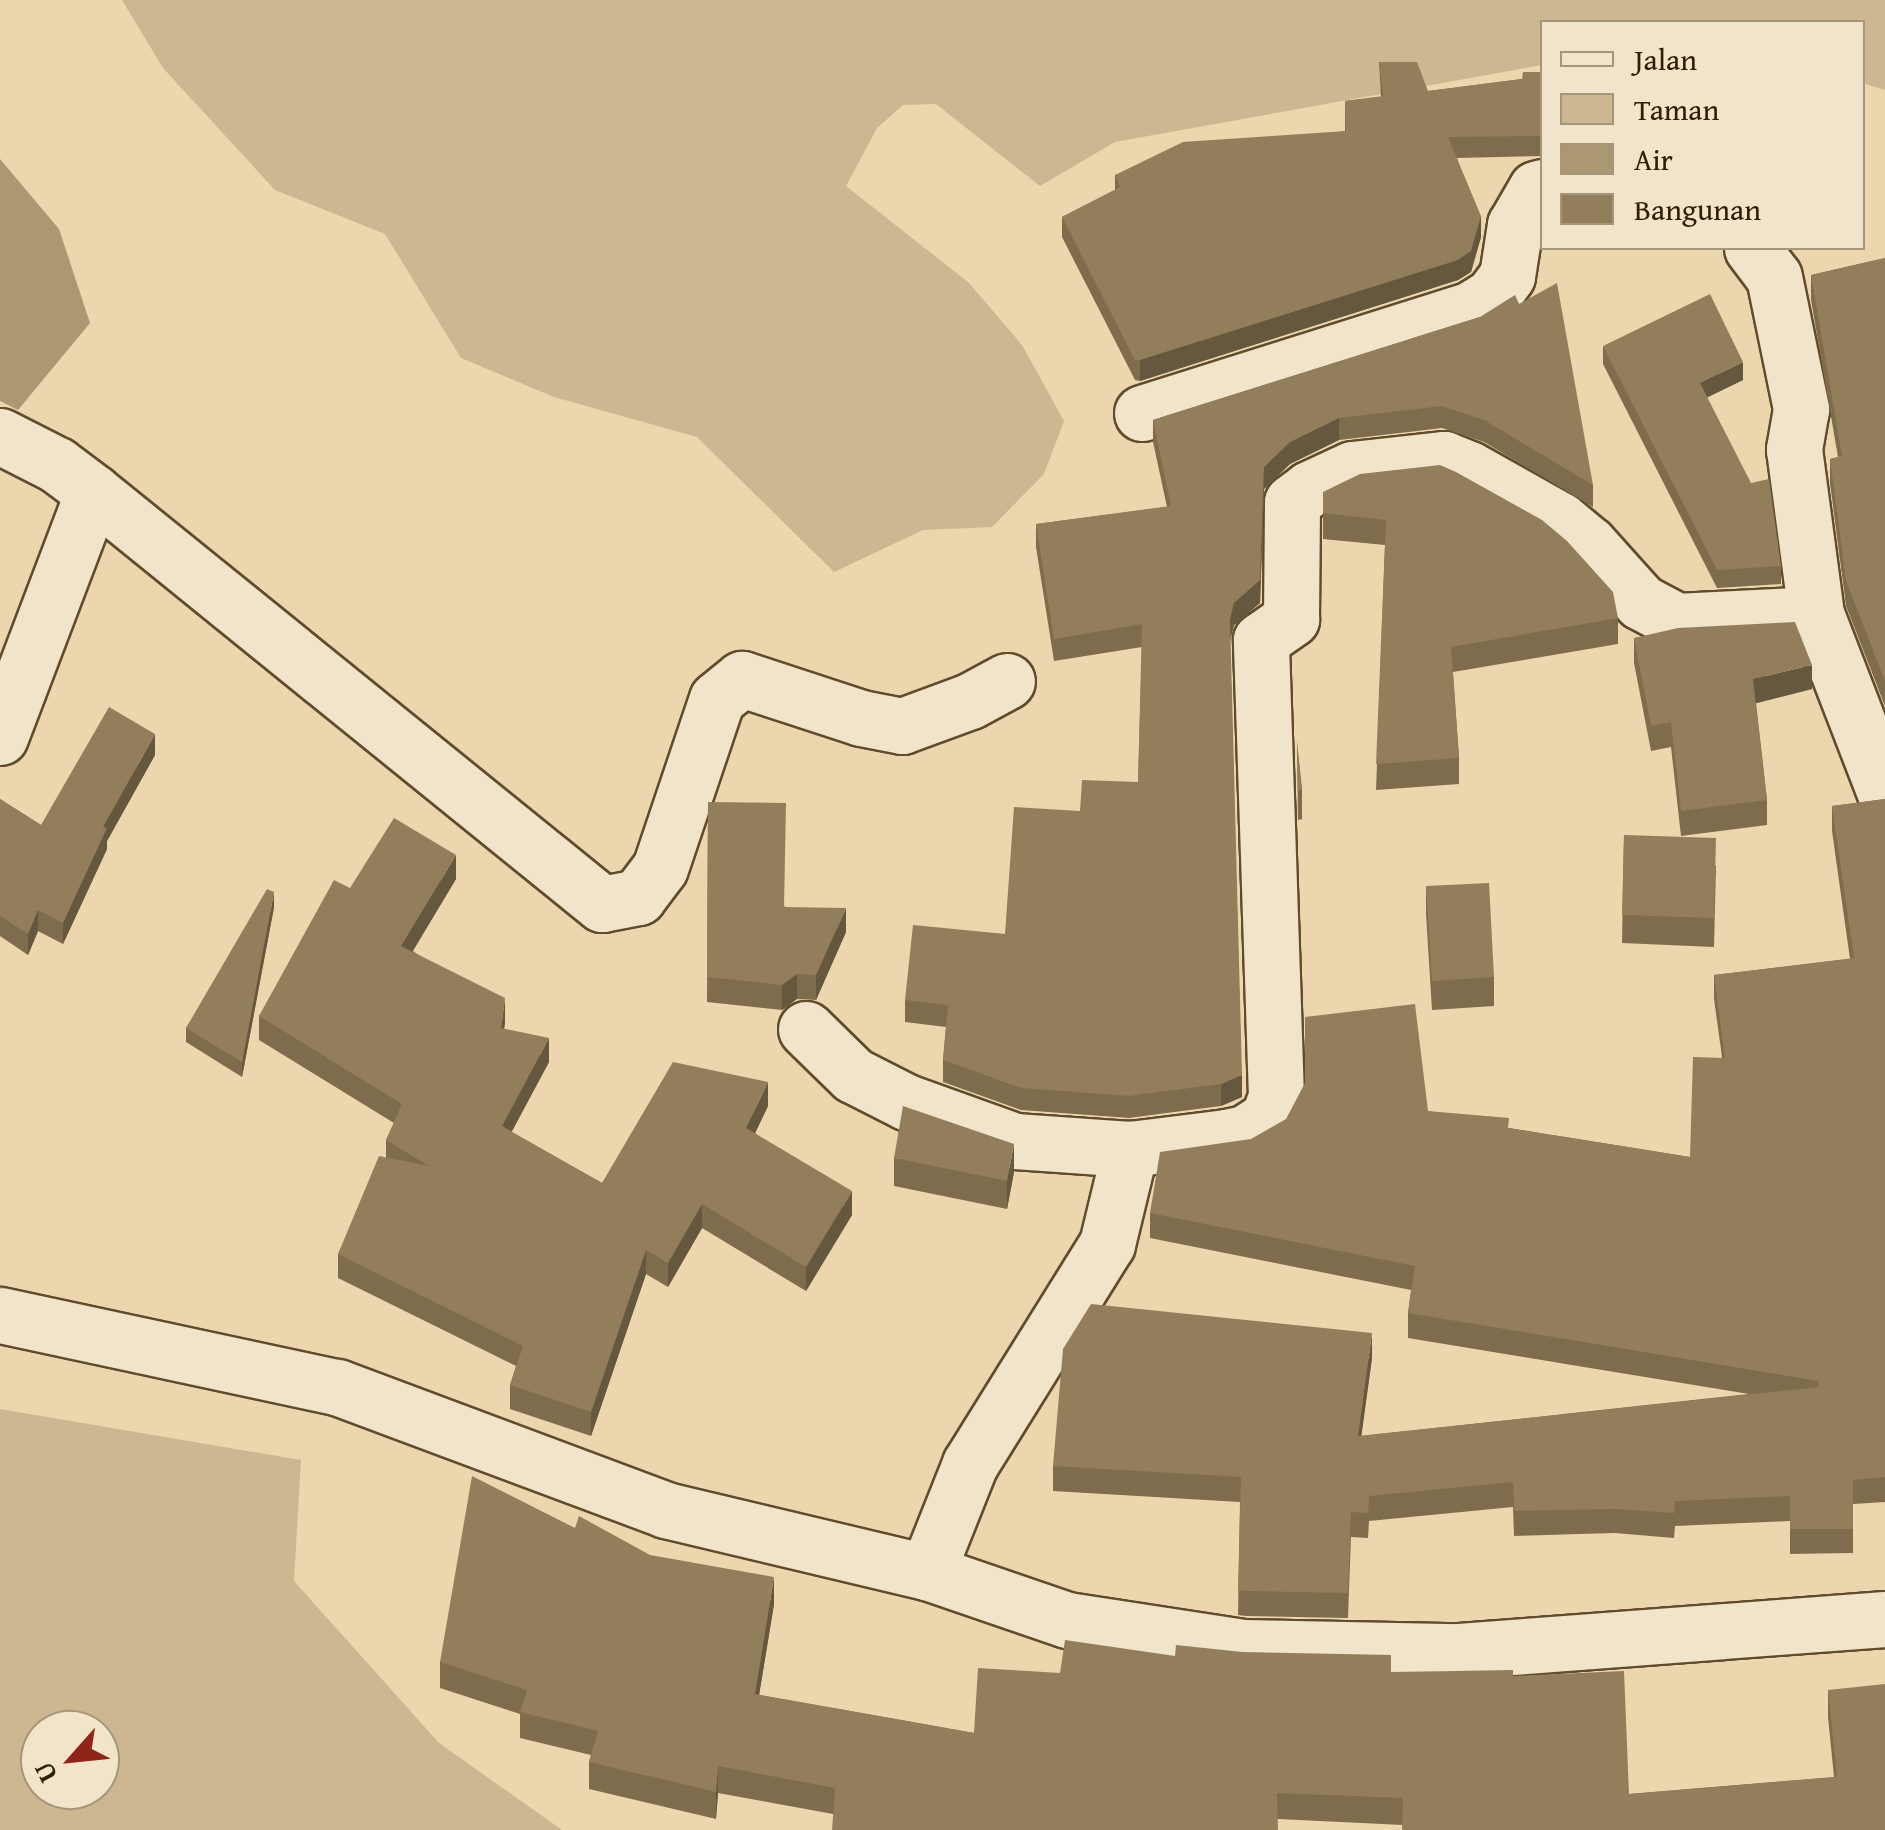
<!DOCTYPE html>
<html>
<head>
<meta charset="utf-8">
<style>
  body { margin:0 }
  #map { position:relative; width:1885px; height:1830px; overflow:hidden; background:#ebd6ad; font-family:"Gentium Book Plus",serif }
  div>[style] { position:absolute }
  .green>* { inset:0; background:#ccb790 }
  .water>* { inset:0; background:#ac9773 }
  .roads { filter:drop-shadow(2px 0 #604c2c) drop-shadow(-2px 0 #604c2c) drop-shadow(0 2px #604c2c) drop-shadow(0 -2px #604c2c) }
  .minor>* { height:55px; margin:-27.5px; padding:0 27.5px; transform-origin:27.5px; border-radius:27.5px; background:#f2e4ca }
  .wall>* { inset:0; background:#7e6c4d }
  .shaded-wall>* { inset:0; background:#66583f }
  .building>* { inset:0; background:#927e5a }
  span { translate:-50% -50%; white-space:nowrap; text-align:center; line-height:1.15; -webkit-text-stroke:9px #f2e4ca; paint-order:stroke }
  .legend { position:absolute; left:1540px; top:20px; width:325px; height:230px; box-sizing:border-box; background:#f2e4ca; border:2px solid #a5957a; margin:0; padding:12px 18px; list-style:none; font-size:30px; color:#321e01 }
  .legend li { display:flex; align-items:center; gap:20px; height:50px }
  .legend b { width:50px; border:2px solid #a5957a }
  .north { position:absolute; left:20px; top:1710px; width:100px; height:100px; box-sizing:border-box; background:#f2e4ca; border:2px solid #a5957a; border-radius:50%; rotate:243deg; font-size:28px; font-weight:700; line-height:40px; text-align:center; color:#321e01 }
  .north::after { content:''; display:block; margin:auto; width:35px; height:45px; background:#8f2418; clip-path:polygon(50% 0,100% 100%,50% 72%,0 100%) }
</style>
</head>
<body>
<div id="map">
  <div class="green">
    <div style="clip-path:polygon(122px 0,1885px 0,1885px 90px,1863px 83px,1862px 22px,1542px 22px,1542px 65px,1115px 142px,1040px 186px,936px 104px,903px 105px,877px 128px,846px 186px,969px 283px,1022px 345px,1064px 421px,1044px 474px,992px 527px,923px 530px,834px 572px,697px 437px,554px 397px,461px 358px,385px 234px,275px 190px,163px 68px)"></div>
    <div style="clip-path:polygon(evenodd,0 1409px,301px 1460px,294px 1581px,439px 1743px,562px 1830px,0 1830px,0 1409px,100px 1730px,100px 1790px,40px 1790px,40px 1730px,100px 1730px)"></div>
  </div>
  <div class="water">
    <div style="clip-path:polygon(0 159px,59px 229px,90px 323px,18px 410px,0 401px)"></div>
  </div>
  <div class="roads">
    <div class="minor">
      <div style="left:1752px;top:248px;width:36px;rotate:53deg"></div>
      <div style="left:1774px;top:277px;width:135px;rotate:78.4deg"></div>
      <div style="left:1801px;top:409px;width:41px;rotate:99.9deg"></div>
      <div style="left:1794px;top:449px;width:166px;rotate:82.4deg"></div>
      <div style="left:1816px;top:614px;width:192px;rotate:68.9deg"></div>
      <div style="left:1142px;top:413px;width:345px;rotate:-17.5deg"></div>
      <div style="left:1471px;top:309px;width:26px;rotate:-32deg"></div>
      <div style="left:1493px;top:295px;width:24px;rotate:-54deg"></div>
      <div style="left:1507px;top:276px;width:52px;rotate:-81.1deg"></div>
      <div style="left:1515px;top:225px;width:42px;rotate:-59.7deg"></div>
      <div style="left:1536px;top:189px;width:6px;rotate:-18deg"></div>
      <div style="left:0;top:436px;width:64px;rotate:27deg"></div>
      <div style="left:57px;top:465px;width:45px;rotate:36.9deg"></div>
      <div style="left:93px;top:492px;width:262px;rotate:110.8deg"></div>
      <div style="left:93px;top:492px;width:655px;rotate:38.99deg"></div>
      <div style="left:602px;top:904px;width:37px;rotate:-11deg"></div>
      <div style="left:638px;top:897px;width:36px;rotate:-53deg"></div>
      <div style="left:660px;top:868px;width:178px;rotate:-71.4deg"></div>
      <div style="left:717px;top:699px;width:32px;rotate:-39deg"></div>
      <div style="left:742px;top:679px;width:125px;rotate:18.1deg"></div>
      <div style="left:861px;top:718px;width:42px;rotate:11deg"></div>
      <div style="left:902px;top:726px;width:72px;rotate:-20.2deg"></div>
      <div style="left:970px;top:701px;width:42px;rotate:-28.4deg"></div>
      <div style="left:806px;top:1029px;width:66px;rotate:44.4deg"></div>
      <div style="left:853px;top:1075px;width:59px;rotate:27deg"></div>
      <div style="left:906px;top:1102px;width:116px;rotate:19.7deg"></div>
      <div style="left:1015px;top:1141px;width:115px;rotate:4deg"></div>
      <div style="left:1130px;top:1149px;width:97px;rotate:-7.1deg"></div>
      <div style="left:1226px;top:1137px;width:19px;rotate:-12deg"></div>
      <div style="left:1245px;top:1133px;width:27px;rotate:-33deg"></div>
      <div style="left:1268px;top:1118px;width:22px;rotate:-69deg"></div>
      <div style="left:1276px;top:1097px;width:457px;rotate:-91.9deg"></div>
      <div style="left:1261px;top:640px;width:37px;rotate:-35deg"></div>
      <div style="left:1291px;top:619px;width:117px;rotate:-89.5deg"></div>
      <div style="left:1292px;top:502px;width:21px;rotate:-37deg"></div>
      <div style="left:1309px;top:489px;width:47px;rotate:-24.9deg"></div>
      <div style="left:1352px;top:469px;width:93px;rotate:-6.2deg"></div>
      <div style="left:1444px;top:459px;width:27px;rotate:22deg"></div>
      <div style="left:1469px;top:469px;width:104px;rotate:29.3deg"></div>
      <div style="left:1560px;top:520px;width:38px;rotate:40deg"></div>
      <div style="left:1589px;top:544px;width:78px;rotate:48.1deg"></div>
      <div style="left:1641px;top:602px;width:40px;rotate:28deg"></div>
      <div style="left:1676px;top:621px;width:140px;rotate:-2.9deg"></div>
      <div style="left:0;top:1315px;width:345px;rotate:12.1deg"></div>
      <div style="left:337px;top:1387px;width:351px;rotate:20.5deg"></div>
      <div style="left:666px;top:1510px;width:268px;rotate:13.4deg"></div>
      <div style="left:927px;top:1572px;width:148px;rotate:18.9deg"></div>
      <div style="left:1067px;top:1620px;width:178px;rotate:8.7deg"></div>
      <div style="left:1243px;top:1647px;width:216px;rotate:1.1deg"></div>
      <div style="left:1459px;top:1651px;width:427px;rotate:-4.3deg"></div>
      <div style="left:927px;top:1572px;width:116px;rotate:-68.3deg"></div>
      <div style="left:970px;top:1464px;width:259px;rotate:-58.1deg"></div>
      <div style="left:1107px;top:1244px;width:98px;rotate:-76.4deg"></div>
    </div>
  </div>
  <div class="wall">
    <div style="clip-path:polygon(1379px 62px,1428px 91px,1522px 79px,1542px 72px,1542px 156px,1457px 158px,1481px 237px,1471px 272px,1458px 280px,1140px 381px,1135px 380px,1062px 237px,1062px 217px,1115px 190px,1115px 175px,1345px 131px,1345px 101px,1381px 97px)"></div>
    <div style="clip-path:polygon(1885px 258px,1885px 706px,1846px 606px,1830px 483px,1830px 459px,1838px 457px,1811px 300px,1811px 275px)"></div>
    <div style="clip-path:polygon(1480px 317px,1593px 485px,1593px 507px,1484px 442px,1442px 428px,1339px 440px,1290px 464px,1264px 489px,1260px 603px,1234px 625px,1230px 639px,1242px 1097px,1221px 1106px,1129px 1118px,1021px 1110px,943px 1082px,943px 1060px,946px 1027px,905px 1022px,905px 1000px,1005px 934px,1080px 811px,1138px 782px,1142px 647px,1054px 661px,1036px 547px,1036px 524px,1167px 507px,1153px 442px,1153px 420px)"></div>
    <div style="clip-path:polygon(1603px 346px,1743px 380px,1707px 397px,1781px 566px,1781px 584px,1717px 588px,1603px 364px)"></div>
    <div style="clip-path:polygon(1323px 492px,1618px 618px,1618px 644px,1453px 672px,1459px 758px,1459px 784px,1376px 790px,1385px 545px,1323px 539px)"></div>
    <div style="clip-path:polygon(1634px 638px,1812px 689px,1756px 703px,1767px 800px,1767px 825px,1681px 836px,1671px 747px,1651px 751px,1634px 663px)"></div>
    <div style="clip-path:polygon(1297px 742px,1302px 790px,1302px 819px,1298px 820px)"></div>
    <div style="clip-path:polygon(155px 755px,107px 841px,107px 849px,63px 944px,38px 931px,28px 955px,0 936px,0 799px,41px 825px)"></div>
    <div style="clip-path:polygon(1885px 799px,1885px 1502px,1853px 1504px,1853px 1553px,1790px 1554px,1790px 1521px,1675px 1526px,1674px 1538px,1615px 1533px,1514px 1536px,1513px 1507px,1369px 1521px,1368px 1538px,1351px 1537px,1348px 1618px,1246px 1616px,1238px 1615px,1240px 1502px,1053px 1491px,1053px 1466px,1372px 1358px,1361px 1436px,1749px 1394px,1408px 1338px,1408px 1313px,1411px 1290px,1150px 1238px,1150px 1213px,1428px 1111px,1509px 1128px,1690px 1157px,1722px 1057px,1714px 999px,1714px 975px,1850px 959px,1832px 831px,1832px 806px)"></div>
    <div style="clip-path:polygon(708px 802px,785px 907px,846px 932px,816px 1000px,797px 999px,782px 1010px,707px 1002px)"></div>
    <div style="clip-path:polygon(1624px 835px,1716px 866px,1714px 947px,1622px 943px)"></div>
    <div style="clip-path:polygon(456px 879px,413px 951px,505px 1022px,504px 1029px,549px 1062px,511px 1132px,602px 1183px,768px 1106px,755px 1133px,852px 1215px,806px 1291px,702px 1228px,668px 1287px,646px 1274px,591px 1436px,510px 1409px,510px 1385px,516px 1366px,338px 1278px,338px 1254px,386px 1158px,386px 1140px,394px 1123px,259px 1040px,259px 1016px,350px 888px)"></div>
    <div style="clip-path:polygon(1426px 886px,1494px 977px,1494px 1006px,1432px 1010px,1426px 914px)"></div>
    <div style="clip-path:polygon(274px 907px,242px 1077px,186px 1042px,186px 1028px)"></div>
    <div style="clip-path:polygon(894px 1158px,1014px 1172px,1007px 1209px,894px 1186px)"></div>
    <div style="clip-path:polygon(575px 1528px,774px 1604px,759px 1695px,974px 1733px,1060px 1673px,1175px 1656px,1391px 1672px,1513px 1676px,1629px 1794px,1834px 1777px,1828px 1717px,1828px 1690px,1885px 1830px,1403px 1825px,1278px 1819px,833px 1814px,718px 1793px,716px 1819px,589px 1789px,589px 1762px,591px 1755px,520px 1738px,520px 1714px,440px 1688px,440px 1662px)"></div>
  </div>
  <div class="shaded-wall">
    <div style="clip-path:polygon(1481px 216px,1481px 237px,1471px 272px,1458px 280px,1140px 381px,1140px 360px)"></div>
    <div style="clip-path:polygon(1743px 362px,1743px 380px,1700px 401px,1700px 383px)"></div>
    <div style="clip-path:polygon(1339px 418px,1339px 440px,1290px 464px,1264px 489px,1260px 603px,1234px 625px,1230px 641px,1230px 619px,1264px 467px,1290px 442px)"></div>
    <div style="clip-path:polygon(1812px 665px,1812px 689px,1753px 704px,1753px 679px)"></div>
    <div style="clip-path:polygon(155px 734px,155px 755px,107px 841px,107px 849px,63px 944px,63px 923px,103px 827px)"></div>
    <div style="clip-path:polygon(456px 855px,456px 879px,401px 970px,401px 946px)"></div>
    <div style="clip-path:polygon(274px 892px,274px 907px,242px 1077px,242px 1062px)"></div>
    <div style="clip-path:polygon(846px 908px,846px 932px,816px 1000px,816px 975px)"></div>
    <div style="clip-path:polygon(38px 910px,38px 931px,28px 955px,28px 934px)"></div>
    <div style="clip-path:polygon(797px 974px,797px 999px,782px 1010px,782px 985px)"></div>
    <div style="clip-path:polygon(505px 998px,505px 1022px,501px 1052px,501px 1028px)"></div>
    <div style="clip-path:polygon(549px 1038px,549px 1062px,502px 1150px,502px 1126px)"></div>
    <div style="clip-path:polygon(1242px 1075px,1242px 1097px,1221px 1106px,1221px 1084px)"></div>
    <div style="clip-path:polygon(768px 1082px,768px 1106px,746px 1152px,746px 1128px)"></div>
    <div style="clip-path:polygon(1014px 1144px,1014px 1172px,1007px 1209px,1007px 1181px)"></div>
    <div style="clip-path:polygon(852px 1191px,852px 1215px,806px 1291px,806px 1267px)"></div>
    <div style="clip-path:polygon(702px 1204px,702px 1228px,668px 1287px,668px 1263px)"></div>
    <div style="clip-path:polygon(646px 1250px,646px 1274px,591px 1436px,591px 1412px)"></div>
    <div style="clip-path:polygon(1372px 1333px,1372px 1358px,1358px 1461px,1358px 1436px)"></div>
    <div style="clip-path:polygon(774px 1577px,774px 1604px,755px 1720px,755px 1694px)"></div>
    <div style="clip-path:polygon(718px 1766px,718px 1793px,716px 1819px,716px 1792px)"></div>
  </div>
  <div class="building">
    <div style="clip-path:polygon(1379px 62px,1417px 62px,1428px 91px,1522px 79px,1523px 72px,1542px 72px,1542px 136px,1448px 137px,1481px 216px,1471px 251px,1458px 260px,1140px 360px,1135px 360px,1062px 217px,1120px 187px,1115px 175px,1183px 142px,1346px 131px,1345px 101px,1383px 96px)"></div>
    <div style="clip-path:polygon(1885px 258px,1885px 681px,1846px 581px,1830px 459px,1842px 456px,1811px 275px)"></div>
    <div style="clip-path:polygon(1557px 283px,1593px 485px,1484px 420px,1442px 406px,1339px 418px,1290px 442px,1264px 467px,1260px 580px,1234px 603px,1230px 619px,1242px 1075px,1221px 1084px,1129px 1096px,1021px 1088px,943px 1060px,948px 1005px,905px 1000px,913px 925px,1005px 934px,1014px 807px,1080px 811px,1082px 780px,1138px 782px,1142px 624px,1054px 639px,1036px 524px,1171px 506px,1153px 420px,1480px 317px,1515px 295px,1519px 304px)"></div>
    <div style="clip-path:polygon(1710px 294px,1743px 362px,1700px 383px,1751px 483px,1769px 479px,1781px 566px,1717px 570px,1603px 346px)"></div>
    <div style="clip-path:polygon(1440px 465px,1456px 472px,1542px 520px,1567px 541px,1613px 592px,1618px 618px,1451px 647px,1459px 758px,1376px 764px,1386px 520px,1323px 513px,1323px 492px,1360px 474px)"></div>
    <div style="clip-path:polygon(1795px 622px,1812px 665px,1753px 679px,1767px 800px,1681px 811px,1671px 722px,1651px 726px,1634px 638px,1678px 628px)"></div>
    <div style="clip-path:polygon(109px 707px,155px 734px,103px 827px,107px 828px,63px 923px,38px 910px,28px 934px,0 916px,0 799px,41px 825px)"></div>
    <div style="clip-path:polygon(1297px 742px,1302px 790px,1298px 791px)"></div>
    <div style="clip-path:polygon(1885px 799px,1885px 1477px,1853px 1480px,1853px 1529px,1790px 1529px,1790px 1496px,1675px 1501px,1674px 1513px,1615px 1509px,1514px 1511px,1513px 1482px,1369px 1496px,1368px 1513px,1351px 1512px,1348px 1593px,1246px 1591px,1238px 1590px,1241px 1477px,1053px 1466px,1063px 1349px,1091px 1304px,1372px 1333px,1358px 1436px,1819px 1387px,1819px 1381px,1408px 1313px,1415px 1266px,1150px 1213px,1160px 1152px,1251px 1139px,1286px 1119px,1305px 1083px,1305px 1017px,1415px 1004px,1428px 1111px,1509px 1118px,1508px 1128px,1690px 1157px,1693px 1057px,1725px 1058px,1714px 975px,1854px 958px,1832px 806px)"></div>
    <div style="clip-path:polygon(708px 802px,786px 803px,784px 907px,846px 908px,816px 975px,797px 974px,782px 985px,707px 977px)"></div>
    <div style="clip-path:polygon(394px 818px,456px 855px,401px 946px,505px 998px,501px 1028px,549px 1038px,502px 1126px,602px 1183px,673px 1062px,768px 1082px,746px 1128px,852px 1191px,806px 1267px,702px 1204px,668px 1263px,646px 1250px,591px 1412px,510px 1385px,523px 1346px,338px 1254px,379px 1156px,429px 1166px,386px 1140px,402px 1104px,259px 1016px,334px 880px,350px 888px)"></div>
    <div style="clip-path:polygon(1624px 835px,1716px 838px,1714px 918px,1622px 915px)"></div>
    <div style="clip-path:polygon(1489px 883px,1494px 977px,1432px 981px,1426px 886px)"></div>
    <div style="clip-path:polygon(267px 889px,274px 892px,242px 1062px,186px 1028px)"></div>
    <div style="clip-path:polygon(903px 1106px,1014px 1144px,1007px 1181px,894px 1158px)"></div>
    <div style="clip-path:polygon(472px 1476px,575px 1528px,579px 1516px,650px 1555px,774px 1577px,755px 1694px,974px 1733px,978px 1668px,1060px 1673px,1065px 1640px,1175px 1656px,1176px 1645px,1242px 1652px,1391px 1655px,1391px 1672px,1513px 1670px,1513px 1676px,1624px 1671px,1629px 1794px,1837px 1777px,1828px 1690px,1885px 1684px,1885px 1830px,1402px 1830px,1403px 1798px,1277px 1793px,1278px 1830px,832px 1830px,835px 1788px,718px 1766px,716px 1792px,589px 1762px,598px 1731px,520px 1712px,527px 1690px,440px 1662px)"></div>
  </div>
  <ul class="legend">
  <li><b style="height:12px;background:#f2e4ca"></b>Jalan</li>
  <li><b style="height:28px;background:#ccb790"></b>Taman</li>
  <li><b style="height:28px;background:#ac9773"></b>Air</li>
  <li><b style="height:28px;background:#927e5a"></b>Bangunan</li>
  </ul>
  <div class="north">U</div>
</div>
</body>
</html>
